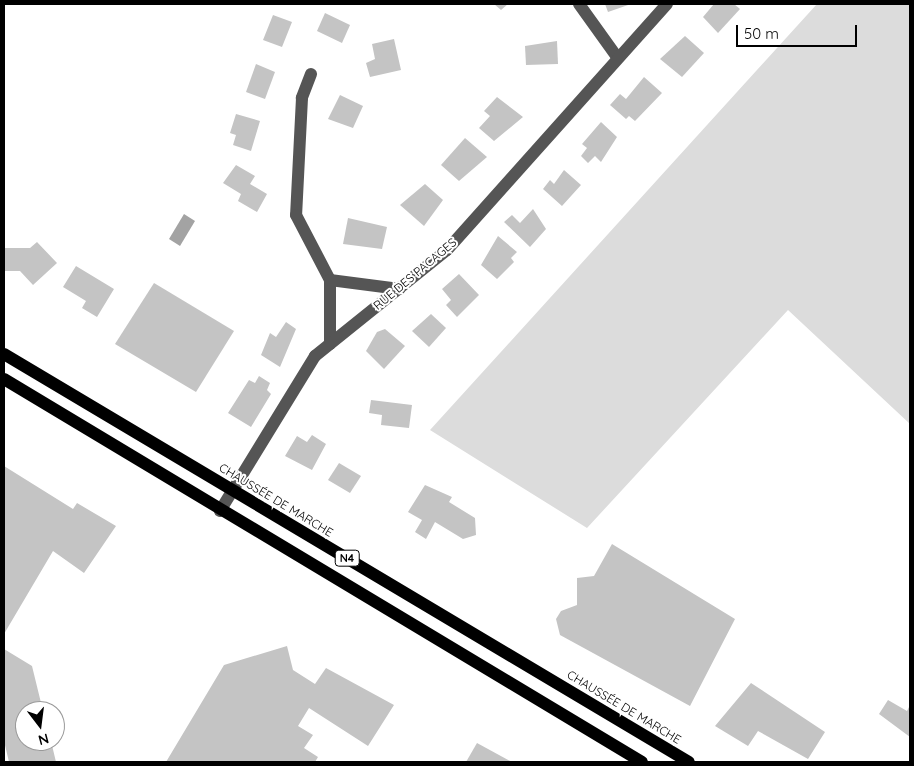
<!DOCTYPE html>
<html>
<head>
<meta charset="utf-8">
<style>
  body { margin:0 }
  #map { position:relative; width:914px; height:766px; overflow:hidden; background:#fff; font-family:Quicksand,sans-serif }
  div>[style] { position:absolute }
  .green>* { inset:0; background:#dcdcdc }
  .water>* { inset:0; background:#a3a3a3 }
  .building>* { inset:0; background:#c4c4c4 }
  .minor>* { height:12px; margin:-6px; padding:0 6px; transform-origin:6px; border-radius:6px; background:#555 }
  .major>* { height:12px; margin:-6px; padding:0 6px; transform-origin:6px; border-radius:6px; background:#000 }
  span { translate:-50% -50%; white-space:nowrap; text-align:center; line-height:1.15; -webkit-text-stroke:4px #fff; paint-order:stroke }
  .shield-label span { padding:1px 4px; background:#fff; border:1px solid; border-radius:4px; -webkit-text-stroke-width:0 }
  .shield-label { font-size:11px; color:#000; font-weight:700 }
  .street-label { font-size:12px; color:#000 }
  .frame { position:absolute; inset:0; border:5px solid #000; pointer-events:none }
  .north { position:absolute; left:15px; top:701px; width:50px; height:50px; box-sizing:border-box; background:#fff; border:1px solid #999; border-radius:50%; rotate:165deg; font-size:14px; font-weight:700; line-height:20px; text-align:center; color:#000 }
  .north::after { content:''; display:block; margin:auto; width:18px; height:22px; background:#000; clip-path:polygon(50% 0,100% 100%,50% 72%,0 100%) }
  .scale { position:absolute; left:736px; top:25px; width:121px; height:22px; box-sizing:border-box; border:2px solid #000; border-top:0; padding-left:6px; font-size:15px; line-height:18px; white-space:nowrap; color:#000; -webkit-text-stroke:4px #fff; paint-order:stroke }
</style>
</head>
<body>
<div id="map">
  <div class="green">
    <div style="clip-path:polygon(817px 4px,910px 4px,910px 424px,788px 310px,587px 528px,430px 430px)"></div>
  </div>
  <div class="water">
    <div style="clip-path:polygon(184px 214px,195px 221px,180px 246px,169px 239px)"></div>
  </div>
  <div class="building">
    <div style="clip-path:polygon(494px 4px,508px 4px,501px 10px)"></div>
    <div style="clip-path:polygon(605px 4px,631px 4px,608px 12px)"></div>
    <div style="clip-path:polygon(714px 4px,734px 4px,740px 9px,718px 33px,703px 17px)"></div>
    <div style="clip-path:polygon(325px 13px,350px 25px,342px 43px,317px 31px)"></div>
    <div style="clip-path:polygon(273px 15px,292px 22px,282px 47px,263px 40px)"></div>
    <div style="clip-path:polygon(685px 36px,704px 53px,682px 77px,660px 59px)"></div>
    <div style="clip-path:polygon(394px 39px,401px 70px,370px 77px,366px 63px,375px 59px,372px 44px)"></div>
    <div style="clip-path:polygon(557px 41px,558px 64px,526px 65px,525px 46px)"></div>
    <div style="clip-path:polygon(256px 64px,275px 72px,265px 99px,246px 92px)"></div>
    <div style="clip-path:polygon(644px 77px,662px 93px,635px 121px,629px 116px,626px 119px,610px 105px,620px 94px,626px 99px)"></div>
    <div style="clip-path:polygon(340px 95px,363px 106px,353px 128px,328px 119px)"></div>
    <div style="clip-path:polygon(497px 97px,523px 117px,494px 141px,479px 128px,490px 116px,484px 111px)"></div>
    <div style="clip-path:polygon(236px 114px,260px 121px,251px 151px,233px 145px,236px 135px,230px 133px)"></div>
    <div style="clip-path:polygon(601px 122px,617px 137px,601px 162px,595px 156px,588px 163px,581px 156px,587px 148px,582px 144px)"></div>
    <div style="clip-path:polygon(465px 138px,487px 157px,459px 181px,441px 165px)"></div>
    <div style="clip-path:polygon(236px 165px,255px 176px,250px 184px,267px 194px,257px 212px,238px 201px,241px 194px,223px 183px)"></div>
    <div style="clip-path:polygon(564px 170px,581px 185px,562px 206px,543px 189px,550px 180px,554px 184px)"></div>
    <div style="clip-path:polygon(425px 184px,443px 200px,424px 226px,400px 205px)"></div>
    <div style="clip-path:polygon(533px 209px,546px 229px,530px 247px,504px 222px,512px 215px,520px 223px)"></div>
    <div style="clip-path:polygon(348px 218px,387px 227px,382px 249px,343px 244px)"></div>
    <div style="clip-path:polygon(498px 236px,517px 252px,511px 258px,514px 262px,497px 279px,481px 265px)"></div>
    <div style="clip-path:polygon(37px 242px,57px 263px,33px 285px,20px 271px,4px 271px,4px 248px,30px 248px)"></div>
    <div style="clip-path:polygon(76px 266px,114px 289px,97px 317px,82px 308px,86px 301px,63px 287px)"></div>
    <div style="clip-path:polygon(459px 274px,479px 295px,457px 317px,446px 305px,451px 300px,442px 289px)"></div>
    <div style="clip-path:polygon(154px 283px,234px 331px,196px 392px,115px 344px)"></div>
    <div style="clip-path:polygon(431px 314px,446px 328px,429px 347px,412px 331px)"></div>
    <div style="clip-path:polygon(286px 322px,296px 329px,280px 367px,261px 355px,270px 333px,276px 337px)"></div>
    <div style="clip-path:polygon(385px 329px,405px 346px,384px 369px,366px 351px,377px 332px)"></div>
    <div style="clip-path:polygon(259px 376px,270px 383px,267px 390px,271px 394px,251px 427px,228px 413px,249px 380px,255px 383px)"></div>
    <div style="clip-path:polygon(371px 400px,412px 405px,409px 428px,381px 425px,382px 415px,369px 413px)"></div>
    <div style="clip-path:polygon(312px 435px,326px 444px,312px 470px,285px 456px,297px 436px,307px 442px)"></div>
    <div style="clip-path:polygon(339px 463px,361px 476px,350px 493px,328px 480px)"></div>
    <div style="clip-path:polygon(4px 466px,73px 509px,77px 503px,116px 526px,84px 573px,53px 551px,4px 634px)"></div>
    <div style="clip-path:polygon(425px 485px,452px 497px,449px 502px,475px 518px,476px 535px,463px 539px,435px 522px,426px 539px,415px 532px,422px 520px,408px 512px)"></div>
    <div style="clip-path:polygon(612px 544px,735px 619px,690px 706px,560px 635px,556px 619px,561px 611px,577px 605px,577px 578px,594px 576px)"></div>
    <div style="clip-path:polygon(287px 646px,293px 670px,315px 684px,326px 668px,394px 705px,368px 746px,309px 708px,298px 726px,313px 735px,304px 748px,318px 757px,315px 762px,166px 762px,224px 665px)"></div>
    <div style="clip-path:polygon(4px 649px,32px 666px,43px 711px,25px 711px,25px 741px,51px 741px,56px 762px,9px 762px,4px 741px)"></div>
    <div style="clip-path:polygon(751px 683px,825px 732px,808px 759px,758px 731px,748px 746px,715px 726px)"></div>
    <div style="clip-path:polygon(888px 700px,907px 711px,910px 705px,910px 737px,879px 714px)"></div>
    <div style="clip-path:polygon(477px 743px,512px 762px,466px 762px)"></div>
  </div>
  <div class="minor">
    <div style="left:579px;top:4px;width:65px;rotate:54.4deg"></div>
    <div style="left:311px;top:74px;width:26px;rotate:111deg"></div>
    <div style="left:302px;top:98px;width:117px;rotate:92.9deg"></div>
    <div style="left:296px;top:215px;width:73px;rotate:62.4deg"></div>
    <div style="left:330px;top:280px;width:64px;rotate:90deg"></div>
    <div style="left:330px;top:280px;width:70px;rotate:7.4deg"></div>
    <div style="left:220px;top:511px;width:182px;rotate:-58.5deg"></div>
    <div style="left:315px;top:356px;width:169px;rotate:-38.8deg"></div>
    <div style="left:447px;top:250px;width:330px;rotate:-48.2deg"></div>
  </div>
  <div class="major">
    <div style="left:4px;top:354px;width:797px;rotate:30.78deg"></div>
    <div style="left:4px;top:379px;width:744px;rotate:30.98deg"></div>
  </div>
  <div class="shield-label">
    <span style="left:347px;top:558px">N4</span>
  </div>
  <div class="street-label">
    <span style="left:415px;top:274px;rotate:-40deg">RUE DES PACAGES</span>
    <span style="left:276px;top:500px;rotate:31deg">CHAUSSÉE DE MARCHE</span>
    <span style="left:624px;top:707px;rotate:31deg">CHAUSSÉE DE MARCHE</span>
  </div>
  <div class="frame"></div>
  <div class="north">N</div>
  <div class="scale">50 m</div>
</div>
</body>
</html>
